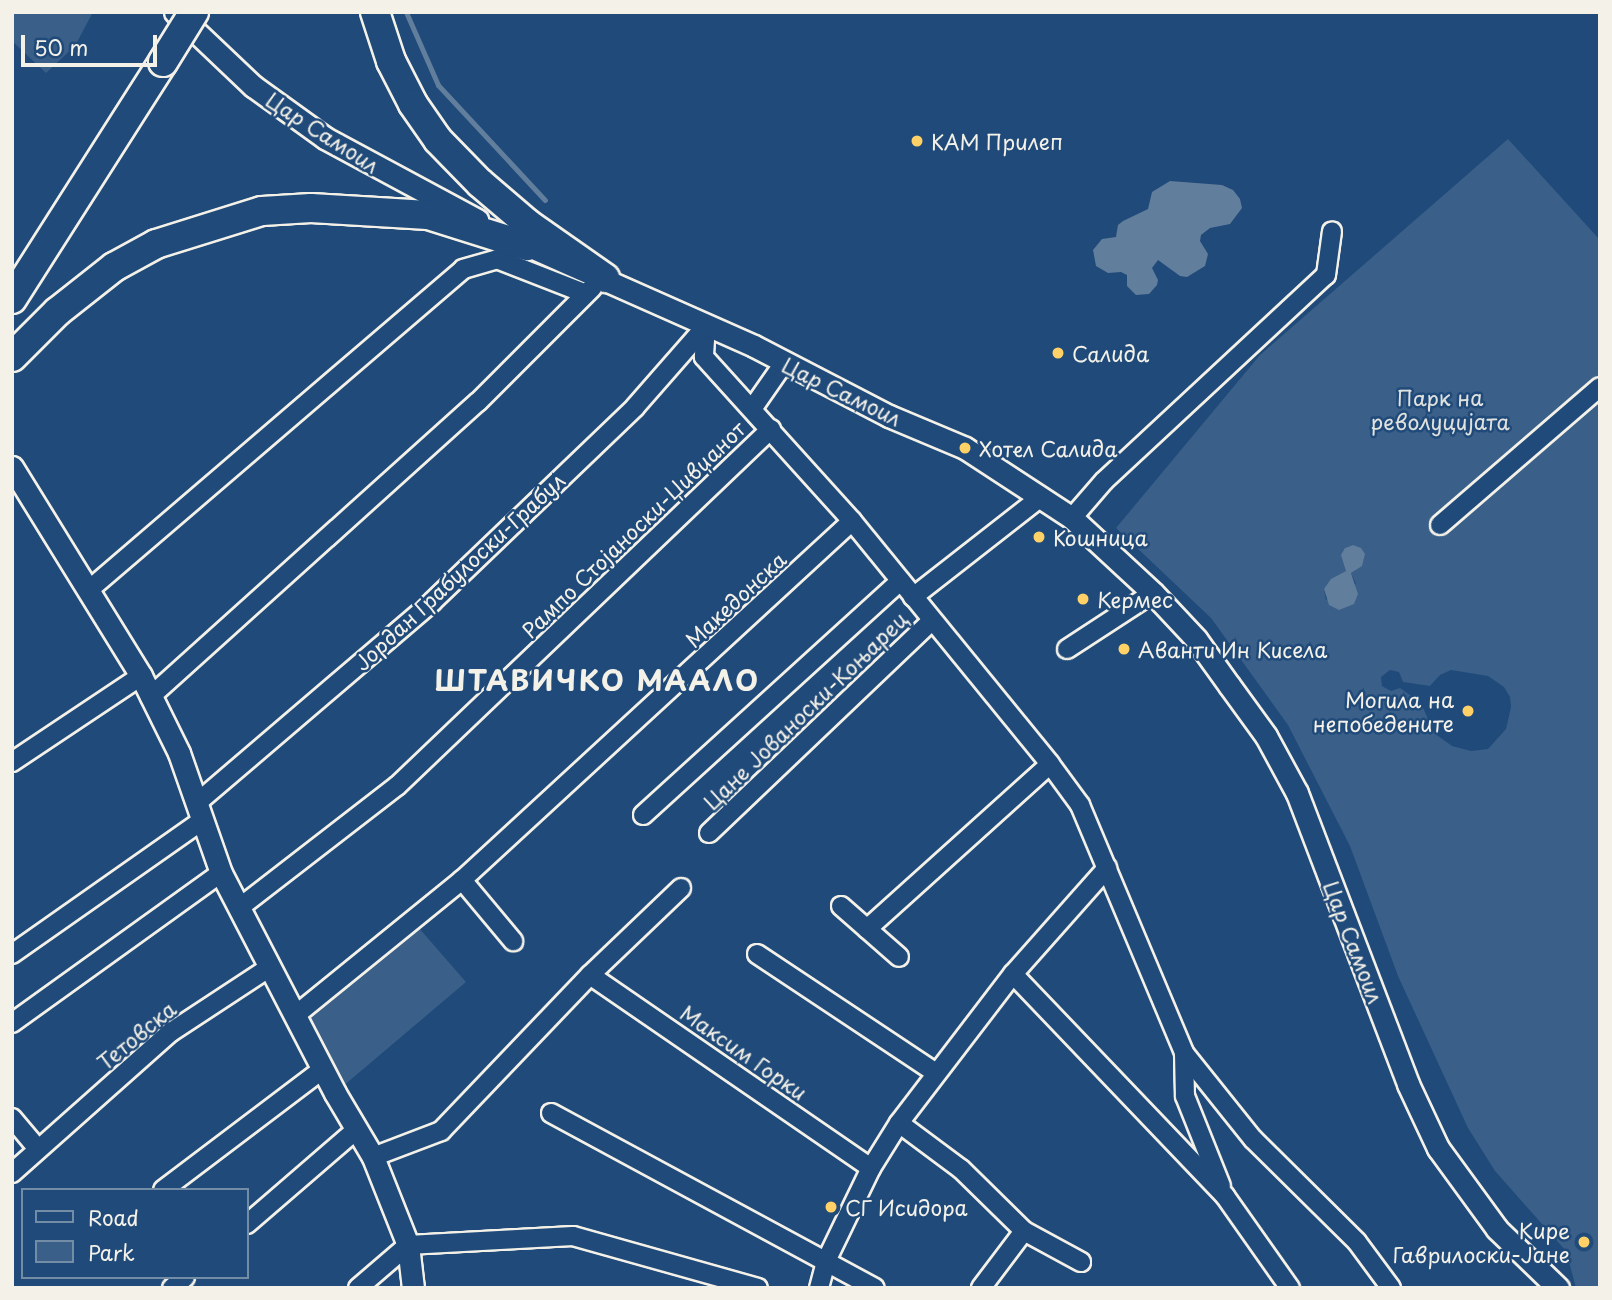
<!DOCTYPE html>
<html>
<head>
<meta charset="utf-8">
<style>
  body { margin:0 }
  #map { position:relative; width:1612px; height:1300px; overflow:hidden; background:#1f4a7a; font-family:"Playpen Sans",sans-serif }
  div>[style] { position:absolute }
  .green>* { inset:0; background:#3a5f88 }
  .water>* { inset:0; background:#627e9d }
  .stream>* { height:5px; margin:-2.5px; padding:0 2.5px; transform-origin:2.5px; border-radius:2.5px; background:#627e9d }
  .roads { filter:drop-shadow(2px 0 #f4f1e8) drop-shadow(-2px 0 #f4f1e8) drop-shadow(0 2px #f4f1e8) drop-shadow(0 -2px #f4f1e8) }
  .minor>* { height:18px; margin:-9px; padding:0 9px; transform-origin:9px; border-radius:9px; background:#1f4a7a }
  .tertiary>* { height:21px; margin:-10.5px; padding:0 10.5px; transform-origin:10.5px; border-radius:10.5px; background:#1f4a7a }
  .primary>* { height:28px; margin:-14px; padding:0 14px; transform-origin:14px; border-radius:14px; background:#1f4a7a }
  .bridges { filter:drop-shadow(2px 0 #f4f1e8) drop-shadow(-2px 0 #f4f1e8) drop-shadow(0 2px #f4f1e8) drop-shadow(0 -2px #f4f1e8) }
  .primary-bridge>* { height:28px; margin:-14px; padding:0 14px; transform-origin:14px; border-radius:14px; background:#1f4a7a }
  .dots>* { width:19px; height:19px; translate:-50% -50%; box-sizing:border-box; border:4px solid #1f4a7a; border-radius:50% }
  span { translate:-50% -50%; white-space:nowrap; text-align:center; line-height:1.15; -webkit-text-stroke:5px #1f4a7a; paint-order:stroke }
  .street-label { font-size:21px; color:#f4f1e8 }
  .poi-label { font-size:21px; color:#f4f1e8 }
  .left { translate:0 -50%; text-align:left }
  .right { translate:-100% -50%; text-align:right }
  .park-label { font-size:21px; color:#e1e2de }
  .district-label { font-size:28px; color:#f4f1e8; font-weight:700; letter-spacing:2px }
  .frame { position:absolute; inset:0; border:14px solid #f4f1e8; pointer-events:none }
  .legend { position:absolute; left:21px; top:1188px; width:228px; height:91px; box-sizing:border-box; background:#1f4a7a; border:2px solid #748da6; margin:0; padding:9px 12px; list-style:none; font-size:21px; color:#f4f1e8 }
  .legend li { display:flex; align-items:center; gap:14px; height:35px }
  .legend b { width:35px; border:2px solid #748da6 }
  .scale { position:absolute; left:21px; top:35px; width:136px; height:32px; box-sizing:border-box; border:4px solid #f4f1e8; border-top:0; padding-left:9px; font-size:21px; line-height:24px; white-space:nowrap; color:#f4f1e8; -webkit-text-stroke:5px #1f4a7a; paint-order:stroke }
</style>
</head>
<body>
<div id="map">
  <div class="green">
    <div style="clip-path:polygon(12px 12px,93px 12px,75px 46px,46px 73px,12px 41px)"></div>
    <div style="clip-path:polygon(evenodd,1508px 139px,1600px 240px,1600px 1288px,1576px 1288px,1566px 1251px,1495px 1171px,1468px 1128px,1398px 976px,1350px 846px,1288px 725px,1211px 618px,1116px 528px,1260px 355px,1508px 139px,1353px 545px,1356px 570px,1351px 573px,1356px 584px,1326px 600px,1324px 589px,1346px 571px,1345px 548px,1353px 545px,1508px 139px,1390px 670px,1399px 672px,1403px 682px,1430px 686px,1440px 675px,1451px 670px,1488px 676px,1504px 687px,1510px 697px,1511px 707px,1506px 729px,1488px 749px,1471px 751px,1452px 746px,1434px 733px,1421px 703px,1400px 688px,1391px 691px,1382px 686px,1381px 677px,1390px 670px)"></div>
    <div style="clip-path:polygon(412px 920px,466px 982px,335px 1093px,297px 1014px)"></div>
  </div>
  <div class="water">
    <div style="clip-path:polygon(1170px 181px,1222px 185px,1233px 190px,1240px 199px,1242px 208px,1230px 224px,1210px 228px,1201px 235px,1200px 241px,1208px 254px,1205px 266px,1187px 277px,1180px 276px,1158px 260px,1152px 268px,1158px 280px,1157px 285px,1149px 294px,1136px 295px,1127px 286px,1127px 275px,1121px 272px,1108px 273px,1096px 266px,1093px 250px,1102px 239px,1116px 237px,1118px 225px,1123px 221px,1148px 209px,1152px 192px)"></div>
    <div style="clip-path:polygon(1353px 545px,1361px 548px,1365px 554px,1362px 566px,1351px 573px,1358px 594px,1354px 604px,1339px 610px,1329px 605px,1324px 589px,1331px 579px,1346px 571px,1341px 555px,1345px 548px)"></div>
  </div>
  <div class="stream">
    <div style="left:406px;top:12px;width:80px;rotate:66.3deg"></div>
    <div style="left:438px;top:85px;width:157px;rotate:47.1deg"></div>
  </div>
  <div class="roads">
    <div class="minor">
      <div style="left:706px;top:326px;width:31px;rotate:94deg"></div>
      <div style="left:704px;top:357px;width:221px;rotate:47.9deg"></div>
      <div style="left:852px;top:521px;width:313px;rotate:50.8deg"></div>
      <div style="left:1050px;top:764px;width:51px;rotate:53.8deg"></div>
      <div style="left:1080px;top:805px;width:269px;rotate:67.2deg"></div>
      <div style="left:1184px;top:1053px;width:110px;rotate:51.3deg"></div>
      <div style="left:1253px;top:1139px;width:146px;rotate:44.7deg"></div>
      <div style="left:1357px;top:1242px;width:57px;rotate:53.5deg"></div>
      <div style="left:752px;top:409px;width:56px;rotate:-55.2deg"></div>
      <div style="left:1072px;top:518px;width:49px;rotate:-49.1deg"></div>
      <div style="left:1104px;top:481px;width:303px;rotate:-42.9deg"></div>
      <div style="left:1326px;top:275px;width:44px;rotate:-82.2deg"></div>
      <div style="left:1440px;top:525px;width:211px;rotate:-40.8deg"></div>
      <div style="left:90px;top:589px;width:491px;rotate:-40.6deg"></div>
      <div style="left:463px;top:269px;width:35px;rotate:-16deg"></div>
      <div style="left:497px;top:259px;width:93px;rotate:21.3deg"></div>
      <div style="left:913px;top:597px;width:162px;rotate:-38deg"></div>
      <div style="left:1067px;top:649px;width:103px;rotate:-33.1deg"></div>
      <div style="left:150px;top:697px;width:441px;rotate:-42deg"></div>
      <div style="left:478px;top:402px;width:161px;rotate:-45deg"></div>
      <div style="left:12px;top:762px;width:155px;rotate:-33.7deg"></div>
      <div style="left:198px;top:802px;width:309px;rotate:-40.5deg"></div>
      <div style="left:433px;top:601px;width:280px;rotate:-43.8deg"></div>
      <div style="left:635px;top:407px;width:108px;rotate:-48.8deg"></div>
      <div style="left:643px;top:815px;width:348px;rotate:-42.3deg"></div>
      <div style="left:709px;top:833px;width:308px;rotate:-43.6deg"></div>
      <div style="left:462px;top:880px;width:80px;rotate:50.1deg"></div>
      <div style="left:841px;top:906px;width:77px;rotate:41.3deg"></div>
      <div style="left:239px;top:908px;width:200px;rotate:-37.7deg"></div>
      <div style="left:397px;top:786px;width:517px;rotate:-43.67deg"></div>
      <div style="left:867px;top:929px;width:246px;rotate:-42deg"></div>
      <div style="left:12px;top:954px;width:233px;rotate:-35.1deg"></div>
      <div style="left:757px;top:954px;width:215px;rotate:33.6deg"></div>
      <div style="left:1013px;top:974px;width:307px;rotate:46.3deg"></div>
      <div style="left:1225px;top:1196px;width:113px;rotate:54.8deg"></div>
      <div style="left:590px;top:975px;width:341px;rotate:34.5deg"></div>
      <div style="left:297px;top:1014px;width:213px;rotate:-39.1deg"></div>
      <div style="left:462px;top:880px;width:530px;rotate:-42.63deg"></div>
      <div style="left:12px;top:1023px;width:257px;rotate:-35.7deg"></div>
      <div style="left:1184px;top:1053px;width:43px;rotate:88.7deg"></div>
      <div style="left:1185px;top:1096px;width:97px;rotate:68.2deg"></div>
      <div style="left:551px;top:1113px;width:368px;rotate:28.4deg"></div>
      <div style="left:12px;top:1118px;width:40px;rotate:50deg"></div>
      <div style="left:899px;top:1123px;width:77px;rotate:36.6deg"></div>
      <div style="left:961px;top:1169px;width:88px;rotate:44.5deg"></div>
      <div style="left:1024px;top:1231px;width:65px;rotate:28.5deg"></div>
      <div style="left:373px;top:1157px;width:73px;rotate:-20.9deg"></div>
      <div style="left:441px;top:1131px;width:216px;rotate:-46.3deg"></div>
      <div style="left:590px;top:975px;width:126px;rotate:-43.7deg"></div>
      <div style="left:12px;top:1173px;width:213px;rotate:-41.6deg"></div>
      <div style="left:171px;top:1032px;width:118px;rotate:-33.3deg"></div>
      <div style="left:163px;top:1190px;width:201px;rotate:-37.1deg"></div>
      <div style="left:247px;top:1224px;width:144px;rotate:-40.8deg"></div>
      <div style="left:172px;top:1288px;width:17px;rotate:-40deg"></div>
      <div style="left:358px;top:1288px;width:66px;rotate:-40.7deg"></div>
      <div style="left:408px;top:1245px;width:165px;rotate:-3.1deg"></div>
      <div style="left:573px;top:1236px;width:192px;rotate:15.7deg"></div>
      <div style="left:819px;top:1288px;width:28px;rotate:-75deg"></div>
      <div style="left:826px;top:1261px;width:103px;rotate:-64.2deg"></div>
      <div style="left:871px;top:1168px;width:53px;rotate:-58.1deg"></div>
      <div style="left:899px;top:1123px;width:188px;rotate:-52.6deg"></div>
      <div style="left:1013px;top:974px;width:142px;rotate:-48.4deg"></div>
      <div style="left:981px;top:1288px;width:71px;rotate:-53deg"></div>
    </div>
    <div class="tertiary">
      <div style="left:175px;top:12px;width:108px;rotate:43.5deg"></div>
      <div style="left:253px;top:86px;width:89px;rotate:35.8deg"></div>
      <div style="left:325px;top:138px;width:173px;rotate:28.3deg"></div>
      <div style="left:515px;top:240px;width:261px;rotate:23.9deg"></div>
      <div style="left:754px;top:346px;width:152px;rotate:27.4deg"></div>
      <div style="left:889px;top:416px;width:82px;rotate:22.8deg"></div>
      <div style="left:965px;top:448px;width:128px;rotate:33.2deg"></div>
      <div style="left:1072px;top:518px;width:110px;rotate:42.8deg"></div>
      <div style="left:1153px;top:593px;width:63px;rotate:46.9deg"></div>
      <div style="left:1196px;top:639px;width:57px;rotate:54.3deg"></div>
      <div style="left:1229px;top:685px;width:63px;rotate:54deg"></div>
      <div style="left:1266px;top:736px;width:65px;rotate:61.5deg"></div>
      <div style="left:1297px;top:793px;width:311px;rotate:69.1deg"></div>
      <div style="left:1408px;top:1084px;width:71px;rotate:64.9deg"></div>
      <div style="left:1438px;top:1148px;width:100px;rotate:53.9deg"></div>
      <div style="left:1497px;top:1229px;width:85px;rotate:44deg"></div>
      <div style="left:12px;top:467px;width:246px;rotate:58.3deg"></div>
      <div style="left:141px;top:676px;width:86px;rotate:63.7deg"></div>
      <div style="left:179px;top:753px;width:127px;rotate:70.7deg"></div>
      <div style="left:221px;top:873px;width:248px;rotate:62.6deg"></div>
      <div style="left:335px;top:1093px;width:74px;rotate:59.3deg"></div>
      <div style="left:373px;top:1157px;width:95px;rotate:68.3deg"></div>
      <div style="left:408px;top:1245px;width:43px;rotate:83.4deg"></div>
    </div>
    <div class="primary">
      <div style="left:375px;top:12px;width:52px;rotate:71.9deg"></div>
      <div style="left:391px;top:61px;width:48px;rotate:62.9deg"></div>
      <div style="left:413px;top:104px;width:44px;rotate:55.2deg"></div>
      <div style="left:438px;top:140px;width:60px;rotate:45.7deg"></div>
      <div style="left:480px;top:183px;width:63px;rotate:40.5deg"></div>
      <div style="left:528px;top:224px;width:94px;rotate:35deg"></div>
      <div style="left:12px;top:299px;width:281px;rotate:-57.5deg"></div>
      <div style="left:12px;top:357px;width:64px;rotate:-45deg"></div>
      <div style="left:57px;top:312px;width:73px;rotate:-38.3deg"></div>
      <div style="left:114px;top:267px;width:48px;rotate:-28.7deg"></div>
      <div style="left:156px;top:244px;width:111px;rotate:-17.3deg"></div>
      <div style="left:262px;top:211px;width:49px;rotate:-3.5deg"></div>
      <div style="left:311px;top:208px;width:117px;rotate:3.4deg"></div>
      <div style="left:428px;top:215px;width:104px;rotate:17.4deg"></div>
    </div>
  </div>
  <div class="bridges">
    <div class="primary-bridge">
      <div style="left:163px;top:62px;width:59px;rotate:-58.2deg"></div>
    </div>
  </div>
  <div class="dots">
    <div style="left:917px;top:141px;background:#ffd166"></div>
    <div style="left:1058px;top:353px;background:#ffd166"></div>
    <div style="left:965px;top:448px;background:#ffd166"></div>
    <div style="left:1039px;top:537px;background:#ffd166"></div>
    <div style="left:1083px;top:599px;background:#ffd166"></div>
    <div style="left:1124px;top:649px;background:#ffd166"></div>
    <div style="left:1468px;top:711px;background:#ffd166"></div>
    <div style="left:831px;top:1207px;background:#ffd166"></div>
    <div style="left:1584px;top:1242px;background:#ffd166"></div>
  </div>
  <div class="street-label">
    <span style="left:323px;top:132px;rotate:33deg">Цар Самоил</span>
    <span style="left:842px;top:391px;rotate:26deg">Цар Самоил</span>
    <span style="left:633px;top:529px;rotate:-44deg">Рампо Стојаноски-Џивџанот</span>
    <span style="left:459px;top:571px;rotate:-43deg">Јордан Грабулоски-Грабул</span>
    <span style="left:735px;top:599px;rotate:-43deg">Македонска</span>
    <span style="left:805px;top:710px;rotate:-44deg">Цане Јованоски-Коњарец</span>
    <span style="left:1354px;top:942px;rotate:69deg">Цар Самоил</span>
    <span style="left:136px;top:1035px;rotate:-39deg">Тетовска</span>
    <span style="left:744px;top:1052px;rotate:35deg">Максим Горки</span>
  </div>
  <div class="poi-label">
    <span class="left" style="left:931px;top:141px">КАМ Прилеп</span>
    <span class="left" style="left:1072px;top:353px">Салида</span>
    <span class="left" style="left:979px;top:448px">Хотел Салида</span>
    <span class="left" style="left:1053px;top:537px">Кошница</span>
    <span class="left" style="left:1097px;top:599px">Кермес</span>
    <span class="left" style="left:1138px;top:649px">Аванти Ин Кисела</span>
    <span class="right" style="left:1454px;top:711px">Могила на<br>непобедените</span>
    <span class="left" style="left:845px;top:1207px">СГ Исидора</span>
    <span class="right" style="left:1570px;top:1242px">Кире<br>Гаврилоски-Јане</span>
  </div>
  <div class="park-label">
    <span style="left:1440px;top:409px">Парк на<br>револуцијата</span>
  </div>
  <div class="district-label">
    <span style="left:597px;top:680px">ШТАВИЧКО МААЛО</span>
  </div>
  <div class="frame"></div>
  <ul class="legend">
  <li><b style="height:9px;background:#1f4a7a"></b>Road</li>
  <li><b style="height:19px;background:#3a5f88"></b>Park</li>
  </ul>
  <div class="scale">50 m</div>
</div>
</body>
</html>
